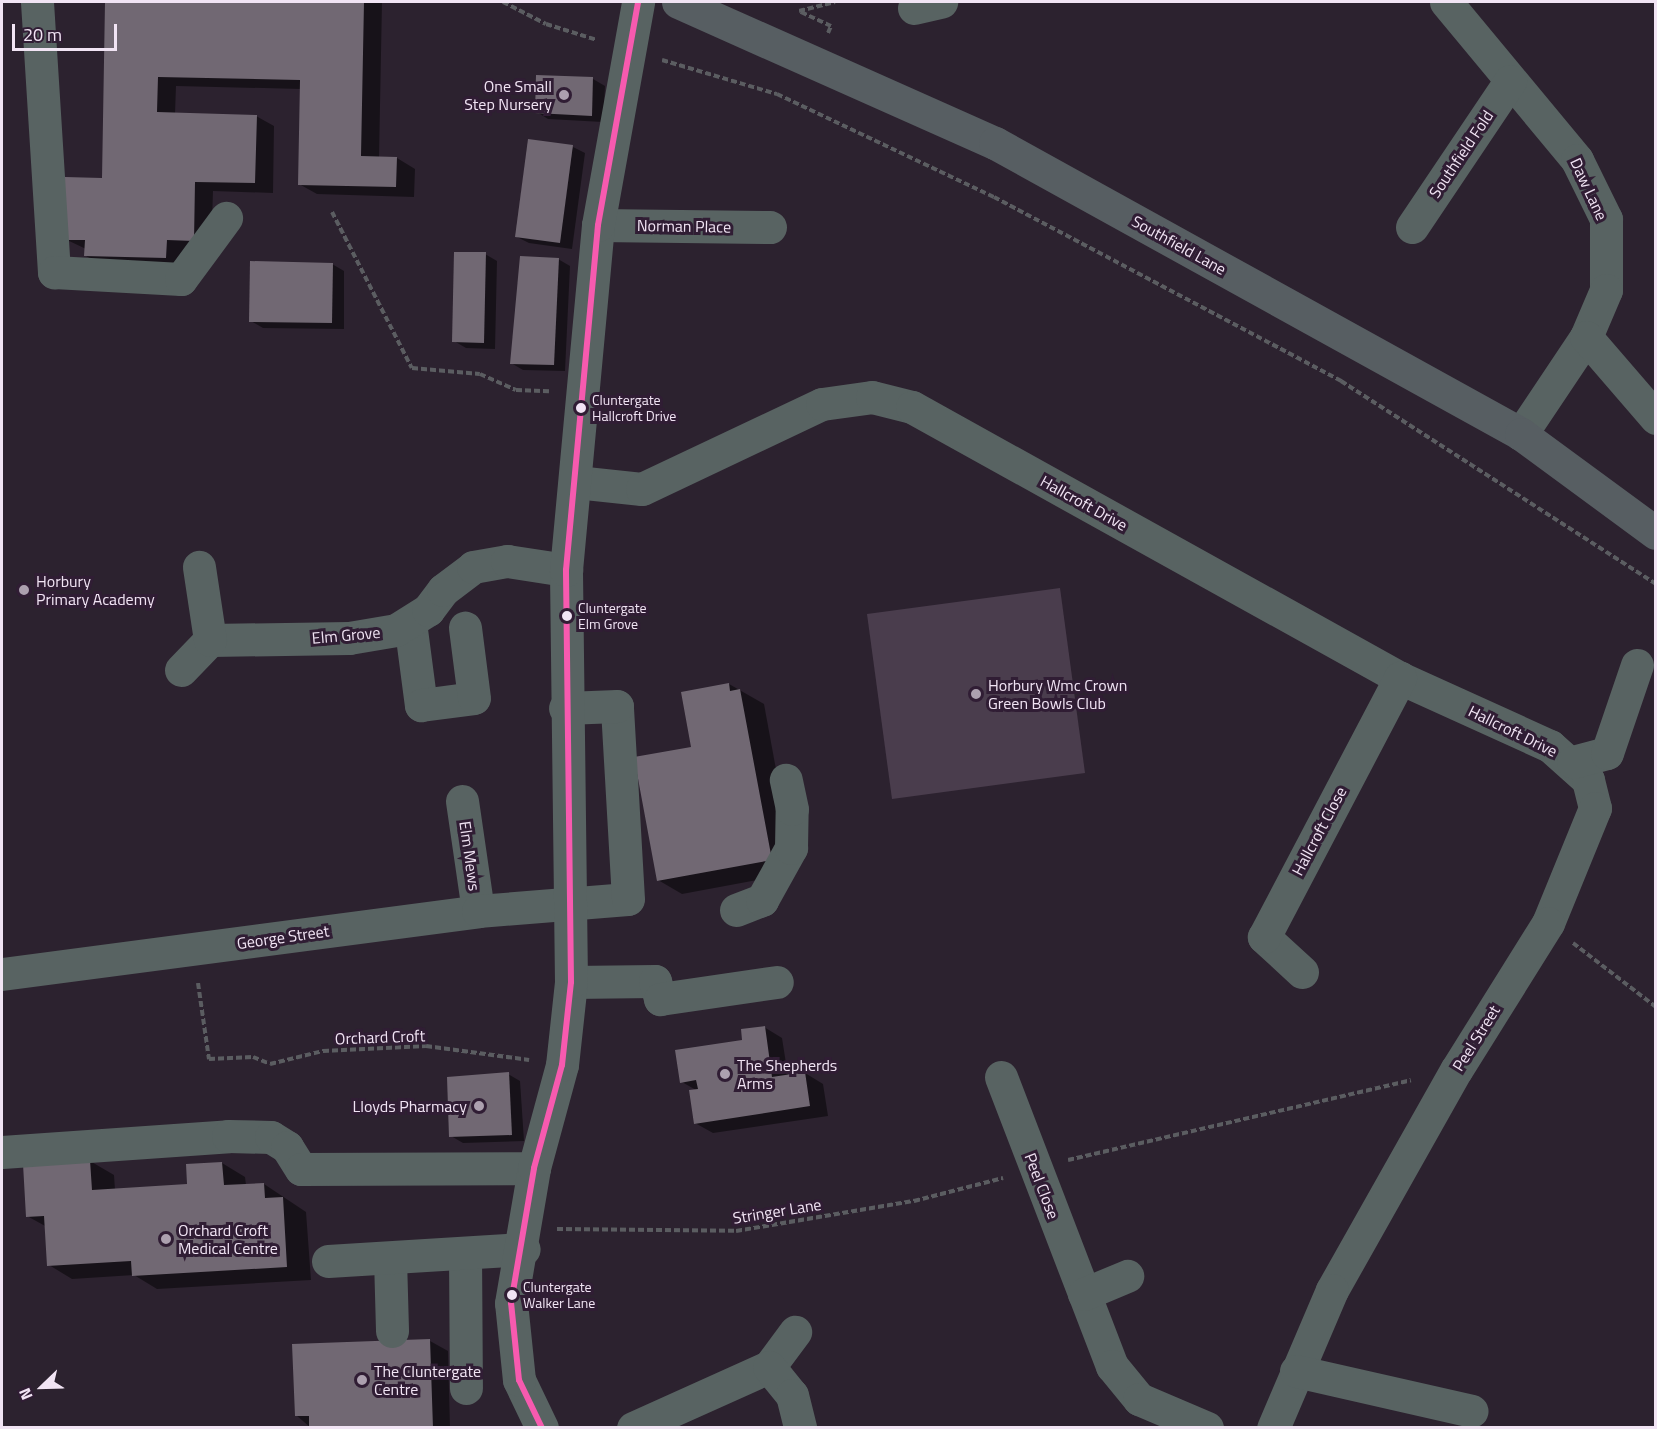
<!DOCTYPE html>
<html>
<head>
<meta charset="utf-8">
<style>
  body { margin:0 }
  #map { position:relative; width:1657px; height:1429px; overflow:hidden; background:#2c222f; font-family:"Titillium Web",sans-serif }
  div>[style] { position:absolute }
  .green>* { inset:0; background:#4a3d4d }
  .shadow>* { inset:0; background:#0007 }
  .building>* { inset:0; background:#716873 }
  .path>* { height:4px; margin-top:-2px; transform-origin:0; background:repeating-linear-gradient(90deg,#5b5d61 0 6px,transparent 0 9px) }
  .minor>* { height:33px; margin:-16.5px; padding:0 16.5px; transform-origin:16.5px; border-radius:16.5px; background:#586362 }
  .highway>* { height:33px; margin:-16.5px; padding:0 16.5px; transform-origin:16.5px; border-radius:16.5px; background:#575e62 }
  .bus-1>* { height:6px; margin:-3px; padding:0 3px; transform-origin:3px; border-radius:3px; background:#f75aaf }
  .dots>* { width:16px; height:16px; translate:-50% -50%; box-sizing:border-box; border:3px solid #301d34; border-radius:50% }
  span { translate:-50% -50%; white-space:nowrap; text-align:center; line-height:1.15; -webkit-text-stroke:6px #301d34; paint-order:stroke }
  .bus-label { font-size:14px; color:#f1e4f4 }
  .left { translate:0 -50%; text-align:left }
  .poi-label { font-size:16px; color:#f1e4f4 }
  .right { translate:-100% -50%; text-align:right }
  .street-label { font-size:16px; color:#f1e4f4 }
  .frame { position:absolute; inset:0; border:3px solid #f1e4f4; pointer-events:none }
  .north { position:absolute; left:12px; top:1357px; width:60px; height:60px; -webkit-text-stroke:4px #301d34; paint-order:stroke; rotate:247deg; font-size:16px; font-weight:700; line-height:24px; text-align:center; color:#f1e4f4 }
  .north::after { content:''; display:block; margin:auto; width:21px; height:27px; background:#f1e4f4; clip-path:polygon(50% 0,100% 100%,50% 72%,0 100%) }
  .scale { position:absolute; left:12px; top:24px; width:105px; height:27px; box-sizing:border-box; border:3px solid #f1e4f4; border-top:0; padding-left:8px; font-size:18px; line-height:21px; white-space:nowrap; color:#f1e4f4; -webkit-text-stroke:4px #301d34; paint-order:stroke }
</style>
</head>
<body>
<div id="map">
  <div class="green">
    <div style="clip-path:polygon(1060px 588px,1085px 773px,892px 799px,867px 614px)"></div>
  </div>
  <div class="shadow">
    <div style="clip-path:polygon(107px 2px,382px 2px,379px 158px,397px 158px,415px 169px,414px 197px,317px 194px,299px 184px,301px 89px,176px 86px,175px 114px,256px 116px,274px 126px,273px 193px,213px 191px,211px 251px,184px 268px,104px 266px,86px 256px,86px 249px,65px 239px,103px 179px)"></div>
    <div style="clip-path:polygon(593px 79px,605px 86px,603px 122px,548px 119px,537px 112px)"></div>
    <div style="clip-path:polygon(573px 147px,585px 153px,572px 249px,529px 243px,517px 237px)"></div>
    <div style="clip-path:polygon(485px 254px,497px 261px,495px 349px,466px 348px,454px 341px)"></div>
    <div style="clip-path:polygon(558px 259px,570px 266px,565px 371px,523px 370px,511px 363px)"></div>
    <div style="clip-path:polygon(332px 264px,344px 271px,344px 329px,263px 328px,251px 321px)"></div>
    <div style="clip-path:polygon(729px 684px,764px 704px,795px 873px,682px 894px,658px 880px,693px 748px)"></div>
    <div style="clip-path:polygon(764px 1027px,782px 1038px,788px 1076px,805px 1073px,823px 1084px,828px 1116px,713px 1133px,695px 1123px,696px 1090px,682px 1082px)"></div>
    <div style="clip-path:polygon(508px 1074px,520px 1081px,524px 1141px,463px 1143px,451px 1136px)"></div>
    <div style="clip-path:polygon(90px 1161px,114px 1175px,115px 1190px,189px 1186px,222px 1163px,245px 1177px,246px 1185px,264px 1184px,306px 1212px,311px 1280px,157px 1289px,134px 1275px,72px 1279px,49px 1265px,47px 1227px,27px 1216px)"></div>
    <div style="clip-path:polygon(430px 1341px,448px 1351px,450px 1428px,311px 1428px,296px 1415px)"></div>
  </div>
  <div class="building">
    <div style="clip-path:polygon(105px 2px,364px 2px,361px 156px,397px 157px,396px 187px,298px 185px,300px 80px,158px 77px,157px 112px,257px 115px,255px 183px,195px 182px,194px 241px,167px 240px,166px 258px,84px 256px,85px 240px,64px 240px,65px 177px,102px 178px)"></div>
    <div style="clip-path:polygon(536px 75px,593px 77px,592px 116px,535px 113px)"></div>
    <div style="clip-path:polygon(528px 139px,573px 145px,560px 243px,515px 237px)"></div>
    <div style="clip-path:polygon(454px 252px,486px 252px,484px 343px,452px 342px)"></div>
    <div style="clip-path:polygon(520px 256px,559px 258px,554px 365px,510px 364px)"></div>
    <div style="clip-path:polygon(250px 261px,333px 263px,332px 323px,249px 322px)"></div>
    <div style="clip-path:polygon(729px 683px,730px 691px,740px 689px,772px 860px,657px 881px,634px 757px,691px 747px,681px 692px)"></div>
    <div style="clip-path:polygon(765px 1026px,772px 1077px,805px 1072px,810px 1106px,694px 1124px,689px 1090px,698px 1089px,696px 1080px,680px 1083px,675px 1050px,742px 1040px,741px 1029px)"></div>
    <div style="clip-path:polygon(509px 1072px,512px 1135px,449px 1137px,447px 1077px)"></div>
    <div style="clip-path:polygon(90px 1160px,92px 1190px,187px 1184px,186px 1164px,222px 1162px,224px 1185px,264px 1183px,265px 1198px,283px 1197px,287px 1267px,132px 1276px,131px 1261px,47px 1266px,44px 1216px,26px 1217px,23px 1164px)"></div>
    <div style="clip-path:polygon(430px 1339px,433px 1428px,309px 1428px,309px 1416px,295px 1416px,292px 1344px)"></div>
  </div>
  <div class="path">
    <div style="left:503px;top:2px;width:48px;rotate:27.1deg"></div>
    <div style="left:546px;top:24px;width:53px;rotate:17.4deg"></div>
    <div style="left:828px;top:33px;width:8px;rotate:-67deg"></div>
    <div style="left:831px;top:26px;width:35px;rotate:-155deg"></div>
    <div style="left:799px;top:11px;width:37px;rotate:-14deg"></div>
    <div style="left:662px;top:60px;width:120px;rotate:16.5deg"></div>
    <div style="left:777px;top:94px;width:240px;rotate:25.4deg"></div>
    <div style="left:994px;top:197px;width:393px;rotate:27.9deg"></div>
    <div style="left:1341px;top:381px;width:375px;rotate:32.8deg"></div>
    <div style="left:332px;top:212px;width:175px;rotate:62.9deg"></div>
    <div style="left:412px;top:368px;width:68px;rotate:5deg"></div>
    <div style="left:480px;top:374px;width:39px;rotate:24deg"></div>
    <div style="left:516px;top:390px;width:33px;rotate:2deg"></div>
    <div style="left:1573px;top:943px;width:105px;rotate:37.6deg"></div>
    <div style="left:198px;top:983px;width:77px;rotate:81.8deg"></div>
    <div style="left:209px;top:1059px;width:44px;rotate:-2.6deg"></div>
    <div style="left:253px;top:1057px;width:18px;rotate:22deg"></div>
    <div style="left:270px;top:1064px;width:55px;rotate:-13.8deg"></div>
    <div style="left:323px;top:1051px;width:103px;rotate:-2.8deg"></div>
    <div style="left:426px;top:1046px;width:104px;rotate:7.7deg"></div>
    <div style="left:1068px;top:1160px;width:352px;rotate:-13.1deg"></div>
    <div style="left:557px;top:1229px;width:179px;rotate:0.6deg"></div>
    <div style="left:736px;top:1231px;width:181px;rotate:-9.6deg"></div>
    <div style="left:914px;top:1201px;width:92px;rotate:-14.5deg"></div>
  </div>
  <div class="minor">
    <div style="left:37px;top:2px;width:271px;rotate:86.4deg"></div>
    <div style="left:54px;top:272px;width:127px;rotate:3.2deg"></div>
    <div style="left:181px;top:279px;width:76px;rotate:-53.6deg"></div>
    <div style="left:1446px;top:2px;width:205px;rotate:50.3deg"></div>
    <div style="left:1577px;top:160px;width:66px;rotate:63.8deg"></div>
    <div style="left:1606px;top:219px;width:71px;rotate:90deg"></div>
    <div style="left:1606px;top:290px;width:51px;rotate:113.1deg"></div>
    <div style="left:1586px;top:337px;width:117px;rotate:123.8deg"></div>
    <div style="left:914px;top:8px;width:28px;rotate:-13deg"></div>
    <div style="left:598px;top:225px;width:172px;rotate:0.7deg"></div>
    <div style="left:1412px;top:227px;width:176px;rotate:-56.1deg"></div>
    <div style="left:1586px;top:337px;width:107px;rotate:49.2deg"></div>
    <div style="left:576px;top:482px;width:66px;rotate:6.1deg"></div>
    <div style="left:642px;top:489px;width:199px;rotate:-25.3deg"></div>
    <div style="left:822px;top:404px;width:50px;rotate:-8deg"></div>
    <div style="left:872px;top:397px;width:41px;rotate:14deg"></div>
    <div style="left:912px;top:407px;width:558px;rotate:29.04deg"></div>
    <div style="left:1400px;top:678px;width:165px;rotate:24.4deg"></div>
    <div style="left:1550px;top:746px;width:51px;rotate:41.8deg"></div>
    <div style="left:1588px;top:780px;width:29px;rotate:76deg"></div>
    <div style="left:1595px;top:808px;width:124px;rotate:112.2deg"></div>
    <div style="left:1548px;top:923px;width:173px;rotate:122deg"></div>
    <div style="left:1456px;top:1070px;width:253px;rotate:119.4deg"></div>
    <div style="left:1332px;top:1290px;width:150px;rotate:113.1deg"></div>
    <div style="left:410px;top:622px;width:84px;rotate:82.5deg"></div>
    <div style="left:421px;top:705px;width:53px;rotate:-7.5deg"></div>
    <div style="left:474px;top:698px;width:71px;rotate:-97.3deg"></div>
    <div style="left:210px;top:640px;width:139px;rotate:-0.8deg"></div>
    <div style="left:349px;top:638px;width:48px;rotate:-9.7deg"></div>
    <div style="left:396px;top:630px;width:38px;rotate:-32deg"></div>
    <div style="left:428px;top:610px;width:25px;rotate:-53deg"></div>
    <div style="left:443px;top:590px;width:38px;rotate:-37deg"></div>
    <div style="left:473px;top:567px;width:35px;rotate:-10deg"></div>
    <div style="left:507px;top:561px;width:60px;rotate:8.7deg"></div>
    <div style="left:181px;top:670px;width:42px;rotate:-46deg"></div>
    <div style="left:210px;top:640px;width:74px;rotate:-98.6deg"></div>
    <div style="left:1573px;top:762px;width:35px;rotate:-15deg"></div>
    <div style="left:1607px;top:753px;width:93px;rotate:-71.2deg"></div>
    <div style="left:462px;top:801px;width:111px;rotate:81.7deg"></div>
    <div style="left:736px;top:910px;width:28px;rotate:-21deg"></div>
    <div style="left:762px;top:900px;width:60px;rotate:-60.9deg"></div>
    <div style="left:791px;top:848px;width:39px;rotate:-89deg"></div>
    <div style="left:792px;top:809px;width:30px;rotate:-102deg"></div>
    <div style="left:1302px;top:972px;width:52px;rotate:-137.4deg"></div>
    <div style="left:1264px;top:937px;width:293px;rotate:-62.3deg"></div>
    <div style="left:2px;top:974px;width:480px;rotate:-7.5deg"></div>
    <div style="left:478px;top:911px;width:150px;rotate:-4.6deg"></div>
    <div style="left:628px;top:899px;width:193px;rotate:-93.3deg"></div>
    <div style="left:617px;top:706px;width:52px;rotate:177.8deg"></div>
    <div style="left:571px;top:982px;width:84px;rotate:-0.7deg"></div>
    <div style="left:655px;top:981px;width:19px;rotate:74deg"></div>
    <div style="left:660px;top:999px;width:118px;rotate:-8.3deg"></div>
    <div style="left:1001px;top:1077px;width:310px;rotate:69deg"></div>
    <div style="left:1112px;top:1366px;width:43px;rotate:50.7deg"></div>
    <div style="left:1139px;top:1399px;width:74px;rotate:23.1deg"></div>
    <div style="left:2px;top:1152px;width:227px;rotate:-4deg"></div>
    <div style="left:228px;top:1136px;width:43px;rotate:1.3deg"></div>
    <div style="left:271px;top:1137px;width:19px;rotate:32deg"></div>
    <div style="left:287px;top:1147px;width:26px;rotate:58deg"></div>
    <div style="left:301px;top:1169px;width:233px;rotate:-0.2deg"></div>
    <div style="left:465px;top:1253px;width:135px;rotate:89.6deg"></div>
    <div style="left:390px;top:1258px;width:73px;rotate:88.4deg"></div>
    <div style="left:328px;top:1261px;width:196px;rotate:-3.5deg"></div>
    <div style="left:1084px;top:1294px;width:47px;rotate:-22.7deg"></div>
    <div style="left:769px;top:1367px;width:44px;rotate:-53.4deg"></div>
    <div style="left:1296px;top:1371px;width:180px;rotate:12.8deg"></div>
    <div style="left:542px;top:1428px;width:53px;rotate:-115.6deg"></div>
    <div style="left:519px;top:1380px;width:77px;rotate:-95.9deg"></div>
    <div style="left:511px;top:1303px;width:137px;rotate:-80.3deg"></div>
    <div style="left:534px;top:1168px;width:107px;rotate:-74.8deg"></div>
    <div style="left:562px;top:1065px;width:83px;rotate:-83.8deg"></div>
    <div style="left:571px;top:982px;width:412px;rotate:-90.7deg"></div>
    <div style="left:566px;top:570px;width:346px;rotate:-84.7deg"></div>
    <div style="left:598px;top:225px;width:227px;rotate:-79.8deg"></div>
    <div style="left:633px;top:1428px;width:149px;rotate:-24.2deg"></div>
    <div style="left:769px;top:1367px;width:36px;rotate:51deg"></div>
    <div style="left:792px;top:1395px;width:34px;rotate:76deg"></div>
  </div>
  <div class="highway">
    <div style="left:678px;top:2px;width:347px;rotate:24deg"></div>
    <div style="left:995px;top:143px;width:601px;rotate:28.95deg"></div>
    <div style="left:1521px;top:434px;width:167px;rotate:36.3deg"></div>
  </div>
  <div class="bus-1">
    <div style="left:542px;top:1428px;width:53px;rotate:-115.6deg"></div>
    <div style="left:519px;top:1380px;width:77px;rotate:-95.9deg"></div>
    <div style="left:511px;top:1303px;width:137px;rotate:-80.3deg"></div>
    <div style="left:534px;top:1168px;width:107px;rotate:-74.8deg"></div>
    <div style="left:562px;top:1065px;width:83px;rotate:-83.8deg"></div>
    <div style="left:571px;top:982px;width:412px;rotate:-90.7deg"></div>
    <div style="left:566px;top:570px;width:346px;rotate:-84.7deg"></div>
    <div style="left:598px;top:225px;width:227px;rotate:-79.8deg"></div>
  </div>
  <div class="dots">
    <div style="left:564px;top:95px;background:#aca0af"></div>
    <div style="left:581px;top:408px;background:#f1e4f4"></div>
    <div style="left:24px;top:590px;background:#aca0af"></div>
    <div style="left:567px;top:616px;background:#f1e4f4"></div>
    <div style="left:976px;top:694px;background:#aca0af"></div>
    <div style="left:725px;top:1074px;background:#aca0af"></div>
    <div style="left:479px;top:1106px;background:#aca0af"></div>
    <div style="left:166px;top:1239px;background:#aca0af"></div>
    <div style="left:512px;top:1295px;background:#f1e4f4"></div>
    <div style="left:362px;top:1380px;background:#aca0af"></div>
  </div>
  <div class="bus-label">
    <span class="left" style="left:592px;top:408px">Cluntergate<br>Hallcroft Drive</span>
    <span class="left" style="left:578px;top:616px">Cluntergate<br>Elm Grove</span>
    <span class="left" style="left:523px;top:1295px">Cluntergate<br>Walker Lane</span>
  </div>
  <div class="poi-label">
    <span class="right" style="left:552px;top:95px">One Small<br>Step Nursery</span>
    <span class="left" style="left:36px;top:590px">Horbury<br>Primary Academy</span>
    <span class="left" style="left:988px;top:694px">Horbury Wmc Crown<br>Green Bowls Club</span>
    <span class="left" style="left:737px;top:1074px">The Shepherds<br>Arms</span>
    <span class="right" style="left:467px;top:1106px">Lloyds Pharmacy</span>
    <span class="left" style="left:178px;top:1239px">Orchard Croft<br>Medical Centre</span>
    <span class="left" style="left:374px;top:1380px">The Cluntergate<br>Centre</span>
  </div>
  <div class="street-label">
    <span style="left:1461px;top:154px;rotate:-56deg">Southfield Fold</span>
    <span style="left:1589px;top:189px;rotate:65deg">Daw Lane</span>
    <span style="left:684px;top:226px;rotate:1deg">Norman Place</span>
    <span style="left:1179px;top:245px;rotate:29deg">Southfield Lane</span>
    <span style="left:1084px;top:503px;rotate:29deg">Hallcroft Drive</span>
    <span style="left:346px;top:635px;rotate:-5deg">Elm Grove</span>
    <span style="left:1513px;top:731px;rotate:26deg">Hallcroft Drive</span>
    <span style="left:1319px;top:831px;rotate:-62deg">Hallcroft Close</span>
    <span style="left:470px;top:856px;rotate:82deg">Elm Mews</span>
    <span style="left:283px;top:937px;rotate:-8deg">George Street</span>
    <span style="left:380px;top:1037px;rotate:-2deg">Orchard Croft</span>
    <span style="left:1476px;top:1038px;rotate:-58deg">Peel Street</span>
    <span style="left:1042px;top:1186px;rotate:69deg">Peel Close</span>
    <span style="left:777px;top:1211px;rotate:-9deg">Stringer Lane</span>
  </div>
  <div class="frame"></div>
  <div class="north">N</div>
  <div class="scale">20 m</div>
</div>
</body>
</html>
